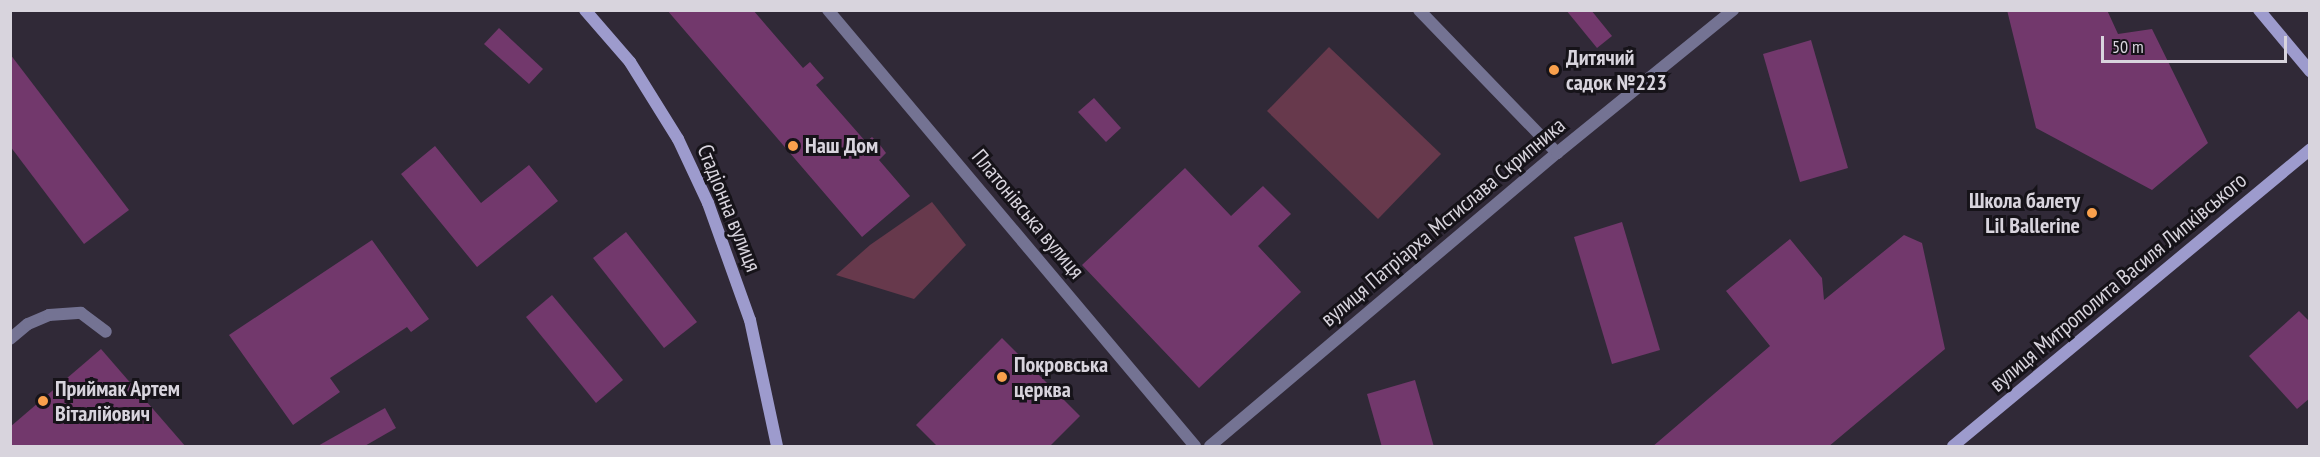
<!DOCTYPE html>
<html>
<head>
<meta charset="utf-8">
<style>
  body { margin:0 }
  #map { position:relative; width:2320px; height:457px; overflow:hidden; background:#302937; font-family:"PT Sans Narrow",sans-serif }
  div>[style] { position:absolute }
  .green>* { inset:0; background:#67394c }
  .building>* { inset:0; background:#72386c }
  .street>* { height:12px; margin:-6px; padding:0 6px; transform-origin:6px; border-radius:6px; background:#747393 }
  .secondary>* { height:12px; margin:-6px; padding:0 6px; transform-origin:6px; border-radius:6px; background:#9d9bcd }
  .dots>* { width:16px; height:16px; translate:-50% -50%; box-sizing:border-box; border:3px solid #161319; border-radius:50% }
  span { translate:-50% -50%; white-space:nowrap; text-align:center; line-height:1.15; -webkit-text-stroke:6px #161319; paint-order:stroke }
  .poi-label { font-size:22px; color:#d8d4dd; font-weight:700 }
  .left { translate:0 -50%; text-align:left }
  .right { translate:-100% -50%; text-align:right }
  .street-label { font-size:22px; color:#d8d4dd }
  .frame { position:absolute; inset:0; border:12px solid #d8d4dd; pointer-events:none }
  .scale { position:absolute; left:2101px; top:36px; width:186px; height:27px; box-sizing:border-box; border:3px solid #d8d4dd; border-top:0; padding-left:8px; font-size:18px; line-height:21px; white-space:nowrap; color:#d8d4dd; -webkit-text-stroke:4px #161319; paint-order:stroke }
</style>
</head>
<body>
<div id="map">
  <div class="green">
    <div style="clip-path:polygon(1329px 47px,1441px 154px,1378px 219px,1267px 111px)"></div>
    <div style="clip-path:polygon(932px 202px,966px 245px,914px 299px,836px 275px,870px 245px)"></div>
  </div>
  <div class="building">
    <div style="clip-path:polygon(667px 10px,753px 10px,803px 68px,810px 62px,816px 69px,824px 78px,816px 85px,866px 142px,872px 137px,880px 145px,886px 153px,879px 160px,910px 196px,862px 237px)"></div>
    <div style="clip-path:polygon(1566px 10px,1591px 10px,1612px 36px,1597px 48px)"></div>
    <div style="clip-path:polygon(2007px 10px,2107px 10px,2118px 34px,2152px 29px,2208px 143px,2152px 190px,2036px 128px)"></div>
    <div style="clip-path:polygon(499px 28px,543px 69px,529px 84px,484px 44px)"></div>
    <div style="clip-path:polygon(1811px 40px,1848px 168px,1800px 182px,1763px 54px)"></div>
    <div style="clip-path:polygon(10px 54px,129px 210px,84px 244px,10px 146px)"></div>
    <div style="clip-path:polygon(1094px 98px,1121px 128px,1106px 142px,1078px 112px)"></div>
    <div style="clip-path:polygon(435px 146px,481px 203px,529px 165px,558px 201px,477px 267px,401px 174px)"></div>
    <div style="clip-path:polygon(1185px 168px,1231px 216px,1263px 186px,1291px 214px,1258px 246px,1301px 292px,1199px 388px,1082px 265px)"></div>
    <div style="clip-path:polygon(1622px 222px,1660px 350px,1612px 364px,1574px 237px)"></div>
    <div style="clip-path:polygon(626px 232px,697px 322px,664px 348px,593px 258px)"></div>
    <div style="clip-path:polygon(1904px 235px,1922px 243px,1945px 349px,1828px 447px,1652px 447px,1770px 346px,1726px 291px,1790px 239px,1822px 278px,1824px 300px)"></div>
    <div style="clip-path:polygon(372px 240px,429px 319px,411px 332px,407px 327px,330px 378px,340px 392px,293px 425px,229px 335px)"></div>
    <div style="clip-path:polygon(552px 295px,623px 380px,596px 403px,526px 317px)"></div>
    <div style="clip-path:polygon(2299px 311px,2310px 322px,2310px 398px,2297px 409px,2249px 356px)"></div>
    <div style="clip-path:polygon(1002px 338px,1080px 416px,1049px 447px,938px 447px,916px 425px)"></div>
    <div style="clip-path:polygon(101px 349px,186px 447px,10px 447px,10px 427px)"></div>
    <div style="clip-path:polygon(1415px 380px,1434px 447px,1382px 447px,1367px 394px)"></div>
    <div style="clip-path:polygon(385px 408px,396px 428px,363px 447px,316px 447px)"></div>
  </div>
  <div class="street">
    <div style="left:828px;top:10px;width:570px;rotate:49.91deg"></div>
    <div style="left:1419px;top:10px;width:199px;rotate:46deg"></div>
    <div style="left:10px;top:339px;width:23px;rotate:-40deg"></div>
    <div style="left:28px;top:324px;width:23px;rotate:-23deg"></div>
    <div style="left:49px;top:315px;width:32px;rotate:-4deg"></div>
    <div style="left:81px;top:313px;width:31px;rotate:37deg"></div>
    <div style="left:1210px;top:446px;width:454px;rotate:-40.2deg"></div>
    <div style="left:1557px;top:153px;width:227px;rotate:-39.1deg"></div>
  </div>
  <div class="secondary">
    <div style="left:585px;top:10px;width:69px;rotate:49.1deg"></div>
    <div style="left:630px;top:62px;width:91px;rotate:58.1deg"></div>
    <div style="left:678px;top:139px;width:71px;rotate:64.9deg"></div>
    <div style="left:708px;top:203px;width:124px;rotate:70.3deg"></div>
    <div style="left:750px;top:320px;width:129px;rotate:77.9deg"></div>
    <div style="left:2259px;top:10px;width:80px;rotate:50.1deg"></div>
    <div style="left:1953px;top:446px;width:464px;rotate:-39.7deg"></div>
  </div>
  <div class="dots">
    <div style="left:1554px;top:70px;background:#f9a04c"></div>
    <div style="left:793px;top:146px;background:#f9a04c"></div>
    <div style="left:2092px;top:213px;background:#f9a04c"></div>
    <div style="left:1002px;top:377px;background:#f9a04c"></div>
    <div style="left:43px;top:401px;background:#f9a04c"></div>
  </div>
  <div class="poi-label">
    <span class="left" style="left:1566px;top:70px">Дитячий<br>садок №223</span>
    <span class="left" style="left:805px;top:146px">Наш Дом</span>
    <span class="right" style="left:2080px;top:213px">Школа балету<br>Lil Ballerine</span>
    <span class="left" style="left:1014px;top:377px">Покровська<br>церква</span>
    <span class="left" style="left:55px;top:401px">Приймак Артем<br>Віталійович</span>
  </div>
  <div class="street-label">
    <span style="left:729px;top:208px;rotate:68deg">Стадіонна вулиця</span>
    <span style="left:1028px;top:214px;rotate:50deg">Платонівська вулиця</span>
    <span style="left:1443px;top:222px;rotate:-40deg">вулиця Патріарха Мстислава Скрипника</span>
    <span style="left:2118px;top:282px;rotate:-40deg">вулиця Митрополита Василя Липківського</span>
  </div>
  <div class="frame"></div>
  <div class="scale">50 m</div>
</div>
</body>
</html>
